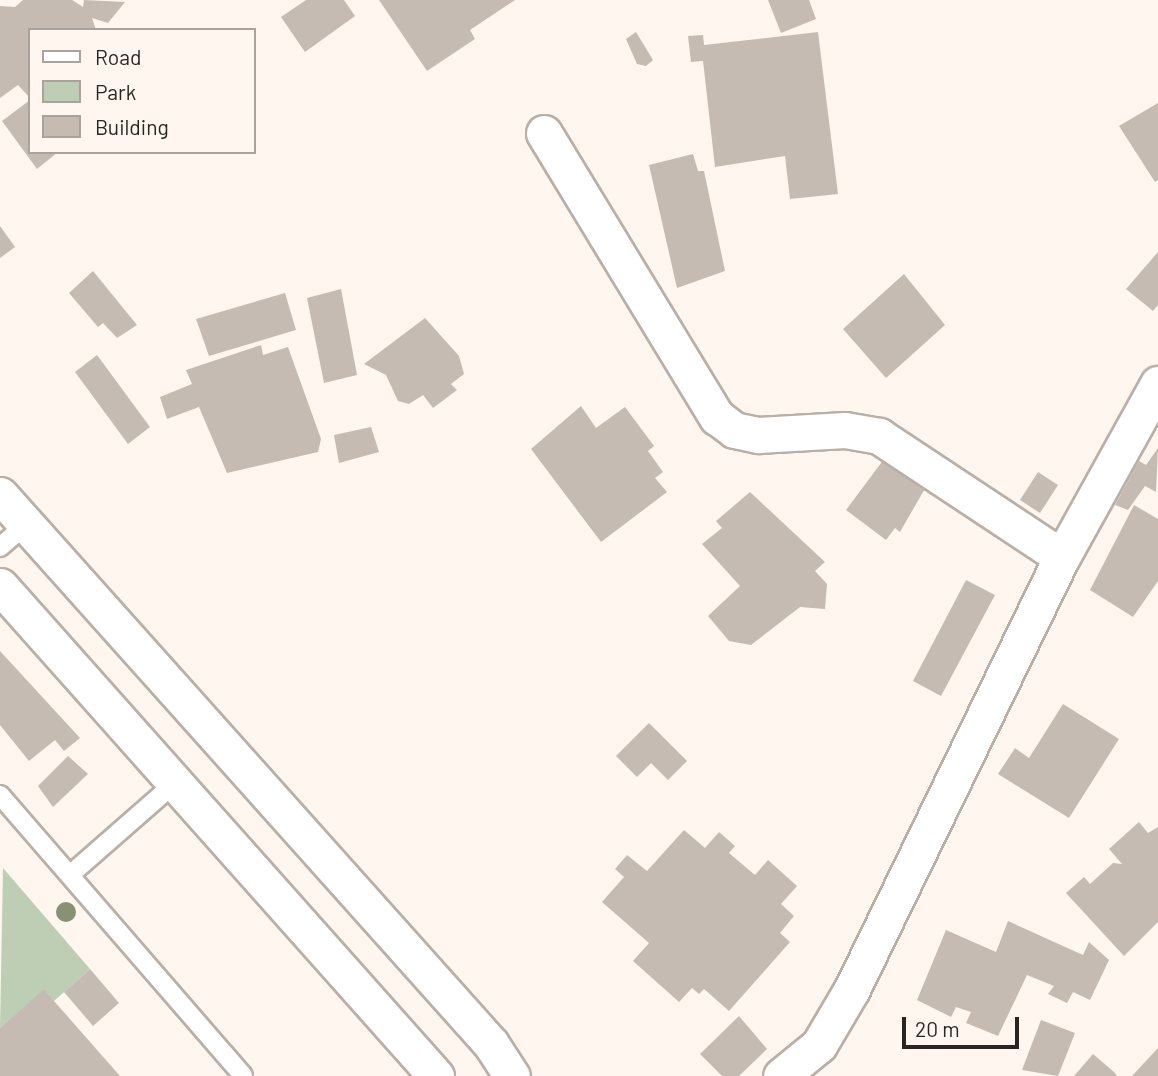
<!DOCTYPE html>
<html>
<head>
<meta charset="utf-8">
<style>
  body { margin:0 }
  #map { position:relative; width:1158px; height:1076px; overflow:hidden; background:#fef6ef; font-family:Barlow,sans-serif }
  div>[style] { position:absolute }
  .green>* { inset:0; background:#beceb4 }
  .building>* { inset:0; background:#c5bbb3 }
  .roads { filter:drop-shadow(2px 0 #b9afa7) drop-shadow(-2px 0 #b9afa7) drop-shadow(0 2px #b9afa7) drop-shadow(0 -2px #b9afa7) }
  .lane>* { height:18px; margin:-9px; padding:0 9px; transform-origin:9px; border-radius:9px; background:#fff }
  .street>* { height:35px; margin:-17.5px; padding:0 17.5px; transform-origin:17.5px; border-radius:17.5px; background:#fff }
  .trees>* { width:20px; height:20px; margin:-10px; border-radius:50%; background:#879173 }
  span { translate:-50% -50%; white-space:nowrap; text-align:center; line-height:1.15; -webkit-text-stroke:5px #fef6ef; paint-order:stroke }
  .legend { position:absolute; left:28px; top:28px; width:228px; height:126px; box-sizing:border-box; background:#fef6ef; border:2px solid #a9a39d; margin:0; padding:9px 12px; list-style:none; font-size:21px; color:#292622 }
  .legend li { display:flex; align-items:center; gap:14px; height:35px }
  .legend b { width:35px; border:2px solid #a9a39d }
  .scale { position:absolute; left:902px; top:1017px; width:117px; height:32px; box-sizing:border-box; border:4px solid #292622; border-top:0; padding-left:9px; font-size:21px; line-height:24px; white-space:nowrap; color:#292622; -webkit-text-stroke:5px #fef6ef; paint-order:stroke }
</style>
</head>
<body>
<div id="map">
  <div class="green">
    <div style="clip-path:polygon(3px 868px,90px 969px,54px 1001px,44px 990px,0 1028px)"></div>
  </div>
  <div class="building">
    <div style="clip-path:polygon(23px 0,72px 0,83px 7px,84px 0,125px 2px,108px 23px,92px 18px,96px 30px,30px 30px,30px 98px,18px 85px,0 98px,0 6px,15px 7px)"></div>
    <div style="clip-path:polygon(306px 0,344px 0,355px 16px,305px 52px,281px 17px)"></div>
    <div style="clip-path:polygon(379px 0,515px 0,470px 30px,475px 39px,427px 71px)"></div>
    <div style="clip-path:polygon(768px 0,809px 0,816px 19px,781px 33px)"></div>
    <div style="clip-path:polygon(636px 32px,653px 60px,646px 66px,637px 64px,626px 39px)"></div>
    <div style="clip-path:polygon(818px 32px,838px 194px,790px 199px,785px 156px,715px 167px,703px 61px,691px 62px,688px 36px,703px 35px,704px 45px)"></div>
    <div style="clip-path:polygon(30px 100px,30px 152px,58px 152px,37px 169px,2px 121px)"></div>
    <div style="clip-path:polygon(1158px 103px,1158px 180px,1155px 182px,1119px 126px)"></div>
    <div style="clip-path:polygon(693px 154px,698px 171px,704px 171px,725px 271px,677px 288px,649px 165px)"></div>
    <div style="clip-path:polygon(0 226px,15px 247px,0 258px)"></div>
    <div style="clip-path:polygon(1158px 252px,1158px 305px,1153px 311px,1126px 289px)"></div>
    <div style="clip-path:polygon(93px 271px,137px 325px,117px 338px,103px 323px,98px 327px,69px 293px)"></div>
    <div style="clip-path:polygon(904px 274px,945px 325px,886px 378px,843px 329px)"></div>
    <div style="clip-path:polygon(341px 289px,357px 375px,324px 383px,307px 298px)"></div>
    <div style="clip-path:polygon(285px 293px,296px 330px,209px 356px,196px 319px)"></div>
    <div style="clip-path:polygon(425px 318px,459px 356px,464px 374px,451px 384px,457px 390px,433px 408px,423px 395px,409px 404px,398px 401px,386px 375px,364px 364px)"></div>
    <div style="clip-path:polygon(261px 345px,263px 355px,288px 347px,321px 439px,318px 452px,227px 473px,199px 407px,167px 419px,160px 397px,192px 384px,186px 370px)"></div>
    <div style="clip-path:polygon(97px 355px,150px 427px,128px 444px,75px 372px)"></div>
    <div style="clip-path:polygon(581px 406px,596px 428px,625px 407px,654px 446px,648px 451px,663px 472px,655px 478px,667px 492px,601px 542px,531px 449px)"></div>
    <div style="clip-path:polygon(371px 427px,379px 452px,339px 463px,334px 435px)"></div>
    <div style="clip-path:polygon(1158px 448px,1156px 492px,1145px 486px,1128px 510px,1115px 505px,1139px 461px,1146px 465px)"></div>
    <div style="clip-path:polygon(887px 455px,927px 485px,900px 532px,895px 528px,886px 540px,846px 510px)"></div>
    <div style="clip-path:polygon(1038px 472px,1058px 485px,1040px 513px,1020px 500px)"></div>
    <div style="clip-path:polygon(750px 492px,825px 562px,815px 571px,827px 584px,825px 609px,800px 607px,751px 645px,729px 641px,708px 616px,740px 586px,702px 544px,722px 528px,716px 521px)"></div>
    <div style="clip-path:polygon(1134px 505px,1158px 519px,1158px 581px,1133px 617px,1090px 590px)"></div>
    <div style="clip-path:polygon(966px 580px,995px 595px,941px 696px,913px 681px)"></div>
    <div style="clip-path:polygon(0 651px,80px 738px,64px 751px,55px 740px,29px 761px,0 725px)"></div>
    <div style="clip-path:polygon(1063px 704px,1119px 739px,1069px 818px,998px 774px,1015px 748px,1029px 758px)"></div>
    <div style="clip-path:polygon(649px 723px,687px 761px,668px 780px,651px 763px,637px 777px,616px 756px)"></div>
    <div style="clip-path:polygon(68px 756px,88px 774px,53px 807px,38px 786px)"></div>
    <div style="clip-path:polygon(1139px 822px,1148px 833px,1158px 827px,1158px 922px,1124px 956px,1066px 893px,1084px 877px,1090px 884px,1113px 863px,1122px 864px,1109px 849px)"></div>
    <div style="clip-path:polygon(684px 830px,705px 848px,719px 832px,735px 846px,729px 853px,755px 875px,768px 860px,797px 886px,781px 904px,794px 916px,780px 933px,790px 942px,729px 1011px,704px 989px,699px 994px,692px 988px,679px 1002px,633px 961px,649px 943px,602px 902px,624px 877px,615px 869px,627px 855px,647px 871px)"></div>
    <div style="clip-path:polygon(1008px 921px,1083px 955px,1089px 942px,1109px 960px,1090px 1000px,1073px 992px,1067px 1003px,1048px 994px,1054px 986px,1027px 975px,998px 1036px,966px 1023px,971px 1012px,956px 1007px,951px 1017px,917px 1000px,946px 930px,996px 952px)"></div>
    <div style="clip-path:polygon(90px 969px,119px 1003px,93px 1026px,64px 992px)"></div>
    <div style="clip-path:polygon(44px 989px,54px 1001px,120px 1076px,0 1076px,0 1028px)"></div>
    <div style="clip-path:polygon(739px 1016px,767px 1049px,739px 1076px,722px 1076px,700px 1054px)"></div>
    <div style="clip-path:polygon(1041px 1020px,1075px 1033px,1058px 1076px,1022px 1070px)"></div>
    <div style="clip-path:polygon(1158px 1048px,1158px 1076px,1132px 1076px)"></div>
    <div style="clip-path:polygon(1093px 1054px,1114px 1072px,1117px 1076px,1074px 1076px)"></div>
  </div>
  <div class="roads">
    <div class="lane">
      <div style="left:0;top:547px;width:35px;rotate:-41deg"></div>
      <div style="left:0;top:795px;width:371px;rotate:49.1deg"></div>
      <div style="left:71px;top:874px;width:140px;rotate:-41.2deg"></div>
    </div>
    <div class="street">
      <div style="left:544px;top:133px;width:333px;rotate:58.7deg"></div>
      <div style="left:717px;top:417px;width:21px;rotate:37deg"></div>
      <div style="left:734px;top:430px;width:25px;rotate:12deg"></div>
      <div style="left:758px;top:435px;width:87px;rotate:-3.3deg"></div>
      <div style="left:845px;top:430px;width:35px;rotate:10deg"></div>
      <div style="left:879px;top:436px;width:219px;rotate:33.5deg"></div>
      <div style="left:0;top:495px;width:737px;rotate:48.19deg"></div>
      <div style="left:491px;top:1044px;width:38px;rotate:57deg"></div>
      <div style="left:0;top:586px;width:656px;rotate:48.34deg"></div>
      <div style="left:781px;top:1076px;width:49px;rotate:-39.2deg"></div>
      <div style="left:819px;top:1045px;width:65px;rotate:-59.5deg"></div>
      <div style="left:852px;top:989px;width:480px;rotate:-64.1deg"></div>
      <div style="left:1062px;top:557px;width:198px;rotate:-61deg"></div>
    </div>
  </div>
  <div class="trees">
    <div style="left:66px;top:912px"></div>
  </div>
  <ul class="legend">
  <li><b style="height:9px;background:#fff"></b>Road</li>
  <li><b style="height:19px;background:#beceb4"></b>Park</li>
  <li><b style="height:19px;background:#c5bbb3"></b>Building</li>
  </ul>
  <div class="scale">20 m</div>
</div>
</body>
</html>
